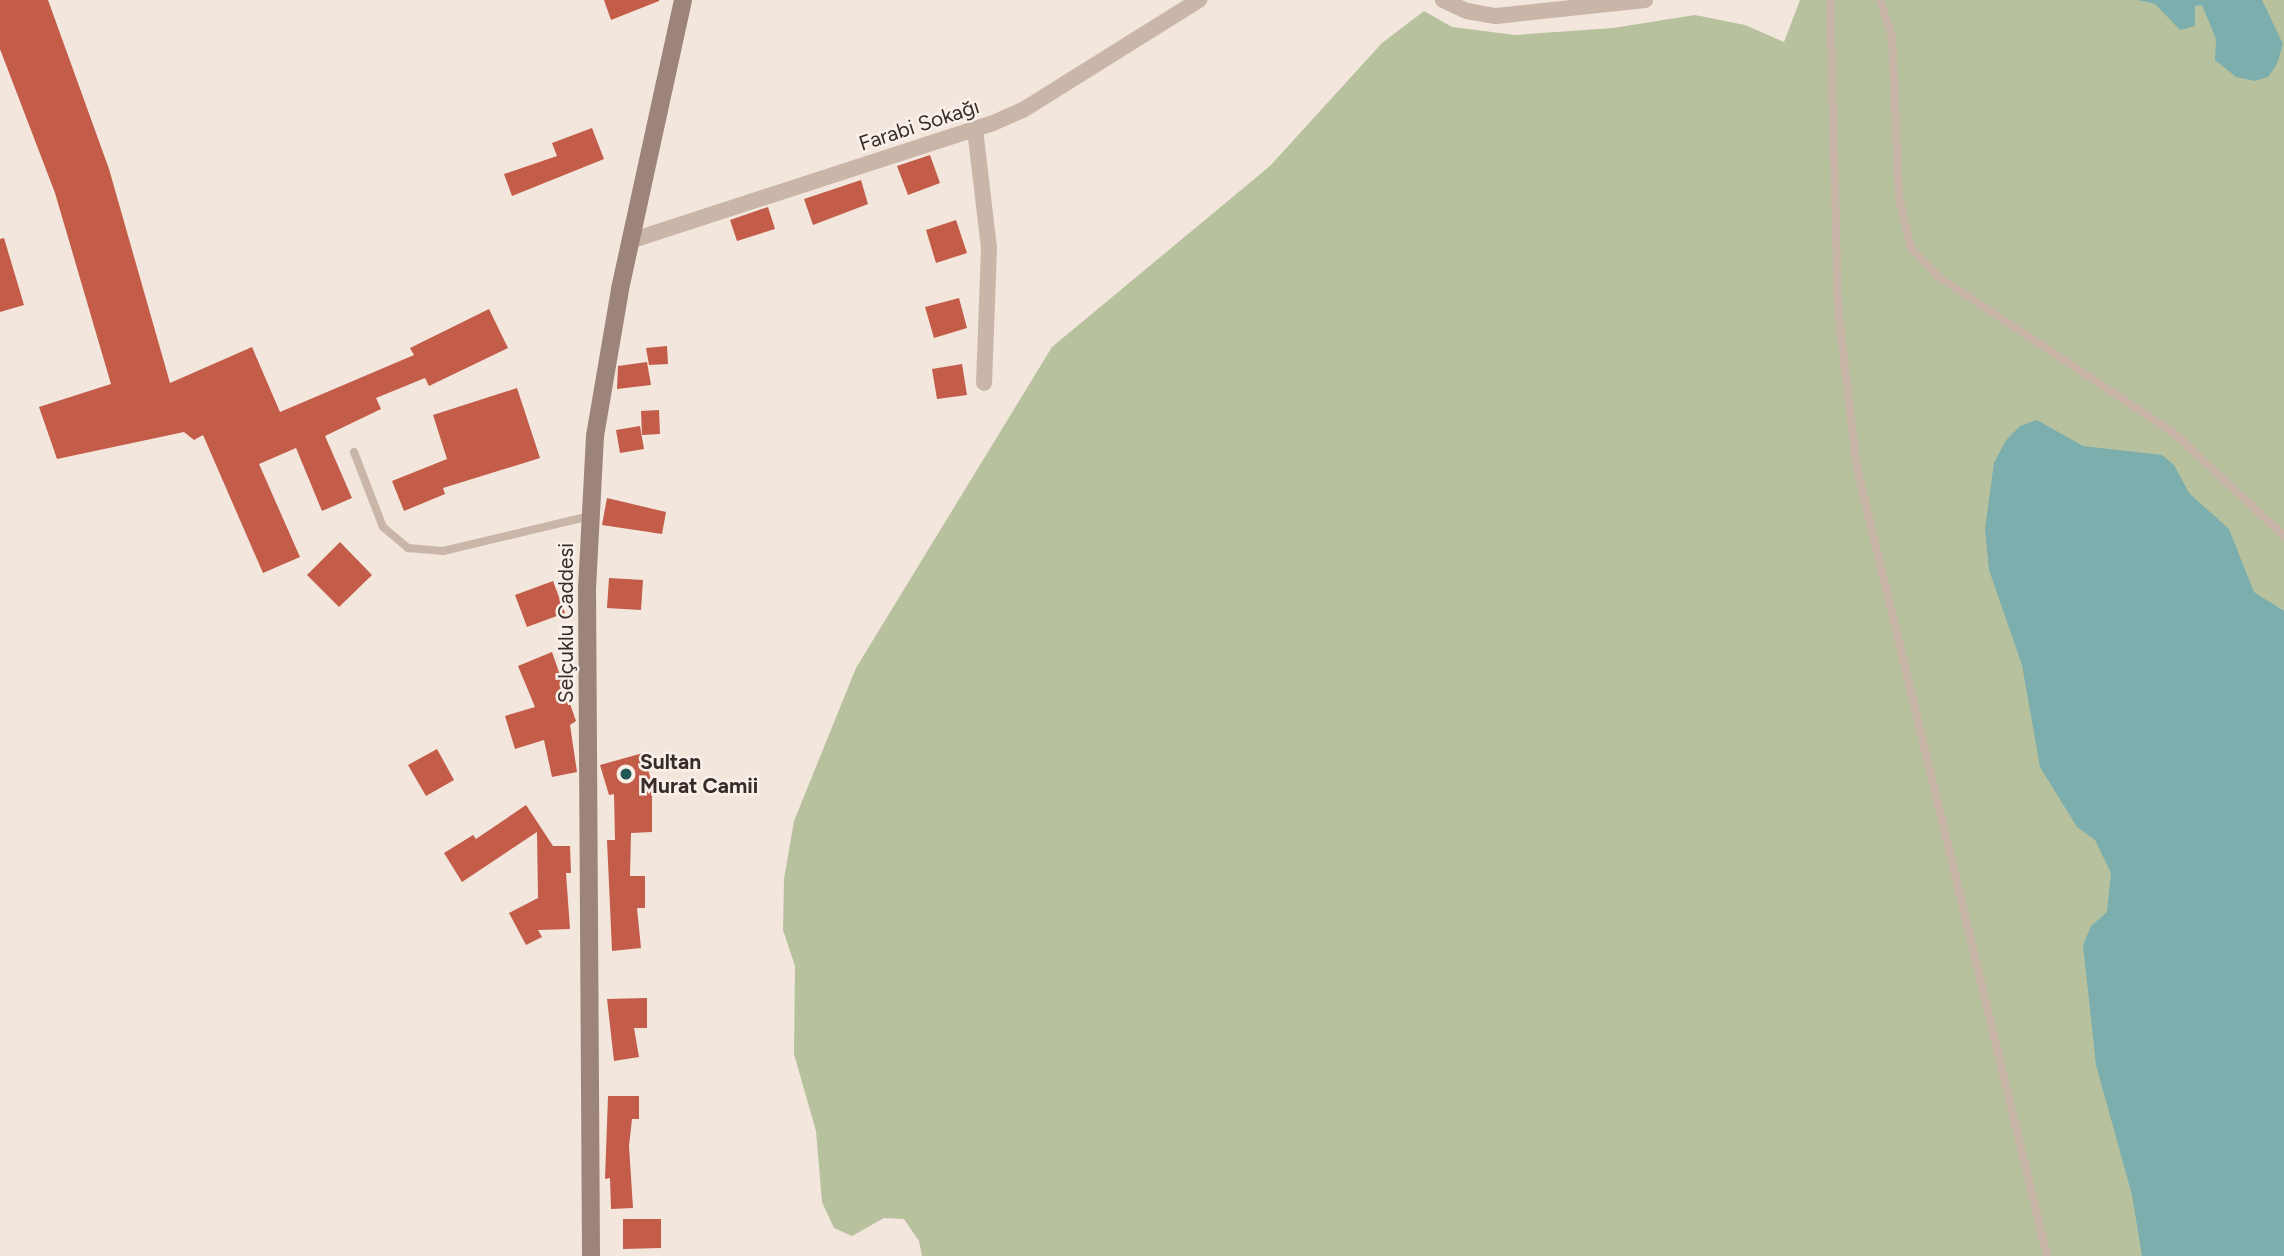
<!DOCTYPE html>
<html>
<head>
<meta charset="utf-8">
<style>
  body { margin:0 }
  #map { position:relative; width:2284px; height:1256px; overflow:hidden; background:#f2e6dd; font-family:Figtree,sans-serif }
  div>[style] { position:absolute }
  .green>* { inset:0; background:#b7c19d }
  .water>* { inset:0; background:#7caead }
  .building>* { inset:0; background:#c35d49 }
  .lane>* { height:8px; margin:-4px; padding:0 4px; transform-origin:4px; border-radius:4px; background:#cab5a9 }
  .street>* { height:16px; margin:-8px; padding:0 8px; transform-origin:8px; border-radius:8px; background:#cab5a9 }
  .secondary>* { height:18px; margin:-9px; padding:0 9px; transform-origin:9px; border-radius:9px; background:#9d847a }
  .dots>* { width:19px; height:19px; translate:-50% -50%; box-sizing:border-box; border:4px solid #f9f1e9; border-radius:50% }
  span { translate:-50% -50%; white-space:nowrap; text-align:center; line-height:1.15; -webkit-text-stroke:5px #f9f1e9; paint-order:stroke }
  .street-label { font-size:21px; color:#372c29 }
  .poi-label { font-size:21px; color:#372c29; font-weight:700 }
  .left { translate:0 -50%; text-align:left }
</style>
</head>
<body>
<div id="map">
  <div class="green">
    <div style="clip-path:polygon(1800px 0,2284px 0,2284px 1256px,922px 1256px,919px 1241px,904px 1219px,884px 1218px,852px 1236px,834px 1228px,822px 1202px,816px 1131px,794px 1054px,795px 966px,783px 930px,784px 879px,794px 821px,856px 668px,1052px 347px,1270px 166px,1382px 43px,1424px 11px,1452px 27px,1515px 35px,1613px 28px,1695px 15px,1745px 25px,1784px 42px)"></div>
  </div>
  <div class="water">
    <div style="clip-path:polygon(2138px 0,2262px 0,2283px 44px,2277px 64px,2268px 77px,2255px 81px,2236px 77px,2215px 60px,2216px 39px,2202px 5px,2195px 6px,2195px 26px,2180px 30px,2155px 4px)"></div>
    <div style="clip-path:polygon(2037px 420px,2083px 446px,2162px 455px,2174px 465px,2189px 493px,2229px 529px,2254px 592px,2284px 611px,2284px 1256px,2142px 1256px,2132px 1195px,2096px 1065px,2083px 945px,2091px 926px,2107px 912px,2111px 873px,2095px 840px,2077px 827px,2040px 767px,2022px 665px,1989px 570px,1985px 529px,1994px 463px,2006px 440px,2020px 426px)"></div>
  </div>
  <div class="building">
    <div style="clip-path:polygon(0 0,48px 0,109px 169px,170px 383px,252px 347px,280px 412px,414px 355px,410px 348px,489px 309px,508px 348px,429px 386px,425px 378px,376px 398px,381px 409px,325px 436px,352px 498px,322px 511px,296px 448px,259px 464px,300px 557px,263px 573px,203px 435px,194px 440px,184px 432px,57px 459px,39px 407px,111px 384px,55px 193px,0 49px)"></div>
    <div style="clip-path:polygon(604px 0,659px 0,659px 1px,611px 20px)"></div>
    <div style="clip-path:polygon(592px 128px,604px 159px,512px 196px,504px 174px,557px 156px,552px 143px)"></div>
    <div style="clip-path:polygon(930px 155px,940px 183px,908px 195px,897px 166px)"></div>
    <div style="clip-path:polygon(861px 180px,868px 204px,813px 225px,804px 199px)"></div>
    <div style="clip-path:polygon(768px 207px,775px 229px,737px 241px,730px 220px)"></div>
    <div style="clip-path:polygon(956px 220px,967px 253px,936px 263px,926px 230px)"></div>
    <div style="clip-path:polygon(4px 238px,24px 305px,0 312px,0 239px)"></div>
    <div style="clip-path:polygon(959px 298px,967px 328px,934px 338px,925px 307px)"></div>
    <div style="clip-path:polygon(667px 346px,668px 364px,649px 365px,646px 348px)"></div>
    <div style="clip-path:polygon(647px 362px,651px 385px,617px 389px,618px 366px)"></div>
    <div style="clip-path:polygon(962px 364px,967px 395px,937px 399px,932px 369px)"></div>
    <div style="clip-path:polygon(517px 388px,540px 458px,443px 488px,445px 494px,404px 511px,392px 481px,447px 459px,433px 415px)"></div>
    <div style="clip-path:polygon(659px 410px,660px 434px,642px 435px,641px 411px)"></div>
    <div style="clip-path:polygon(640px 426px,644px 449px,620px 453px,616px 430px)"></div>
    <div style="clip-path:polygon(607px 498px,666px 512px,662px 534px,602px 525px)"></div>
    <div style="clip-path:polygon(340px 542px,372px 575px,339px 607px,307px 575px)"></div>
    <div style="clip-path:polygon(609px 578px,643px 580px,641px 610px,607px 608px)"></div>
    <div style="clip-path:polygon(553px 581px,565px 613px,527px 627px,515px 595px)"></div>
    <div style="clip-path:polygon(552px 652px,576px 721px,570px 725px,577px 772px,552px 777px,544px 740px,515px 749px,505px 716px,535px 707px,518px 666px)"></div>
    <div style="clip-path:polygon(437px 749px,454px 780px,426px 796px,408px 765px)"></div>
    <div style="clip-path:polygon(643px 753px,652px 783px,652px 832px,631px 833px,630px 876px,645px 876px,645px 908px,637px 908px,641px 948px,612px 951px,607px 840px,615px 840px,614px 794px,609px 795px,600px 765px)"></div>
    <div style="clip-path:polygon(526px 805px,553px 846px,570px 846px,571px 873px,566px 873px,570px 929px,538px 930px,542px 937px,526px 945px,509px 913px,538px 898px,537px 832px,462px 882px,444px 853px,473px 835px,476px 839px)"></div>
    <div style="clip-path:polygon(647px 998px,647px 1028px,634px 1028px,639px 1057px,614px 1061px,607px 999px)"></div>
    <div style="clip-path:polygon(608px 1096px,639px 1096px,639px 1119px,632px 1119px,629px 1146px,633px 1208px,611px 1209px,610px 1178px,605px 1179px)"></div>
    <div style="clip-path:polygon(623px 1219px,661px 1219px,661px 1248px,623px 1249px)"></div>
  </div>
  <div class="lane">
    <div style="left:1830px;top:0;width:309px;rotate:88.5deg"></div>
    <div style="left:1838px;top:309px;width:160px;rotate:83.2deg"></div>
    <div style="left:1857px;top:468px;width:811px;rotate:76.44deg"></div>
    <div style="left:1880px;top:0;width:38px;rotate:72deg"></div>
    <div style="left:1892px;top:36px;width:162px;rotate:87.5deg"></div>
    <div style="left:1899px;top:198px;width:51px;rotate:76.5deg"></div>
    <div style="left:1911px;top:248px;width:40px;rotate:46deg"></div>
    <div style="left:1939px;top:277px;width:283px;rotate:33.6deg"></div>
    <div style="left:2175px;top:434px;width:149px;rotate:43.1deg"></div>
    <div style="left:354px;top:452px;width:80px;rotate:68.9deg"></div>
    <div style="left:383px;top:527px;width:33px;rotate:40deg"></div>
    <div style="left:408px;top:548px;width:35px;rotate:5deg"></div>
    <div style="left:443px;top:551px;width:151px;rotate:-13.4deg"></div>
  </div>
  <div class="street">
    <div style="left:1443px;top:0;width:26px;rotate:25deg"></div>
    <div style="left:1467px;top:11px;width:29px;rotate:10deg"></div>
    <div style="left:1496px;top:16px;width:150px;rotate:-6.1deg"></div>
    <div style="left:975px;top:129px;width:120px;rotate:83.3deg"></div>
    <div style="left:989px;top:248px;width:135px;rotate:92.1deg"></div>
    <div style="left:630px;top:241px;width:379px;rotate:-18deg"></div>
    <div style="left:991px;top:124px;width:35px;rotate:-24deg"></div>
    <div style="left:1023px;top:110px;width:208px;rotate:-32deg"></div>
  </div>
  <div class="secondary">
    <div style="left:591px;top:1256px;width:667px;rotate:-90.34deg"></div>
    <div style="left:587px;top:589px;width:153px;rotate:-87deg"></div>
    <div style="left:595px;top:436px;width:149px;rotate:-80.3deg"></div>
    <div style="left:620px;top:289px;width:296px;rotate:-77.7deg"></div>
  </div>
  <div class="dots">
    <div style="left:626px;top:774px;background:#1f5857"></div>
  </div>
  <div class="street-label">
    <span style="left:919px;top:125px;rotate:-18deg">Farabi Sokağı</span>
    <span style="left:566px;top:623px;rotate:-90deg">Selçuklu Caddesi</span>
  </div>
  <div class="poi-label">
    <span class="left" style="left:640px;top:774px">Sultan<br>Murat Camii</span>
  </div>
</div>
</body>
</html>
